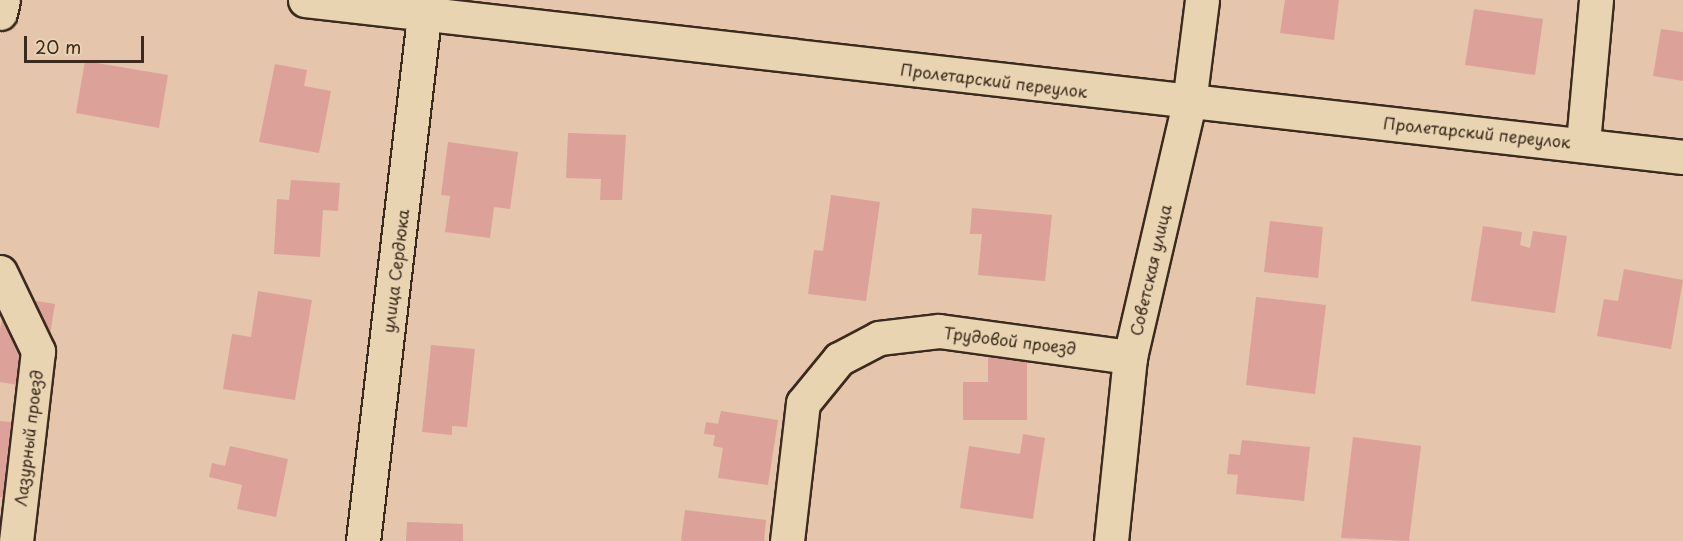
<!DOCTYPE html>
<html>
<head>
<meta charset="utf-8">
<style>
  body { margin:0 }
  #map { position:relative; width:1683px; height:541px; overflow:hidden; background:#e5c5ab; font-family:"Playpen Sans",sans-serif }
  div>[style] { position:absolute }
  .building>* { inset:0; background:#dca29a }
  .roads { filter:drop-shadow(2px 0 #3b2a1e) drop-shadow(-2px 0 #3b2a1e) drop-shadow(0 2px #3b2a1e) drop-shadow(0 -2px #3b2a1e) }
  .minor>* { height:33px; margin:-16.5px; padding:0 16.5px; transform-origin:16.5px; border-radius:16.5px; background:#e9d4b2 }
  span { translate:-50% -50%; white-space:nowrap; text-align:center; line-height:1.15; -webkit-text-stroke:6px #e9d4b2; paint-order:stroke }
  .street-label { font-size:16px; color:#3b2a1e }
  .scale { position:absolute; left:24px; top:36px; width:120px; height:27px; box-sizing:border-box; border:3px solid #3b2a1e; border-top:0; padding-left:8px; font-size:18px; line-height:21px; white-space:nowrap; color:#3b2a1e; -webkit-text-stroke:4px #e9d4b2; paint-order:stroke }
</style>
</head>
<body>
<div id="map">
  <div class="building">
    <div style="clip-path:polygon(1285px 0,1339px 0,1334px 40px,1280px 33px)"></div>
    <div style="clip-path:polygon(1474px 9px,1543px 19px,1535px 75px,1465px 65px)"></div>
    <div style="clip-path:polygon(1661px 29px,1683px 32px,1683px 81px,1653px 76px)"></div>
    <div style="clip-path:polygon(85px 61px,168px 75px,159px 128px,76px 113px)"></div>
    <div style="clip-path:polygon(275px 64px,307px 70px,304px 86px,331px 91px,319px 153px,259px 142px)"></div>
    <div style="clip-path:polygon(568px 133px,626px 135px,622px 200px,600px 200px,601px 179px,566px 178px)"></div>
    <div style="clip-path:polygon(448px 142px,518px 152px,510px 209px,494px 207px,490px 238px,445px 232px,450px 196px,441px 195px)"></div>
    <div style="clip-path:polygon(291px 180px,340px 183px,338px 211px,323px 210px,320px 257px,274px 254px,277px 199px,289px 200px)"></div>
    <div style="clip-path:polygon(831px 195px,880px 202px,866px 301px,808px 294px,814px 250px,823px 251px)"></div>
    <div style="clip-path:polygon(972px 208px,1052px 215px,1045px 281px,978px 275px,982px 234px,970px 234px)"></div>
    <div style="clip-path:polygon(1270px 221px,1323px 227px,1318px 278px,1264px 272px)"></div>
    <div style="clip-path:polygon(1483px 226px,1522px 232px,1520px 245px,1530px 248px,1533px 231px,1567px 236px,1555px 313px,1471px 301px)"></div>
    <div style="clip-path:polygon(1624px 269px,1683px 280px,1671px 349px,1597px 336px,1604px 299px,1618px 301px)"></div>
    <div style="clip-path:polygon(258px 291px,312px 300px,295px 400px,223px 389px,232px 334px,251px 337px)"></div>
    <div style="clip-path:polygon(6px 296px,55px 304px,41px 389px,0 382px,0 329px)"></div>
    <div style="clip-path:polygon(1256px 297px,1326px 305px,1315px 394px,1246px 385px)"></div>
    <div style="clip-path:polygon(431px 345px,475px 349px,467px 427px,452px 426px,452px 435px,422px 432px)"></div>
    <div style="clip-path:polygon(988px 356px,1027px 356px,1027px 420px,963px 420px,963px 382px,988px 382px)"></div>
    <div style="clip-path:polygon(721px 411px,778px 420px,768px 485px,718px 478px,723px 448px,713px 446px,715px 435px,704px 434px,706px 422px,718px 424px)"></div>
    <div style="clip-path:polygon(0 421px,39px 425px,30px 500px,0 497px)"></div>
    <div style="clip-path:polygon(1023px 434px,1045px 438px,1033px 519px,960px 508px,969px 446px,1020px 454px)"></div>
    <div style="clip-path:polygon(1353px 437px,1421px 446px,1409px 541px,1341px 538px)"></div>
    <div style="clip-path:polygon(1242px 440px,1310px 447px,1304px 501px,1236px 494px,1238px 475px,1227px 474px,1229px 454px,1240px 455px)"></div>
    <div style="clip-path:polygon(230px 446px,288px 459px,276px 517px,237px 509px,242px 485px,209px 477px,212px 463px,225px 466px)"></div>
    <div style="clip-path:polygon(685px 510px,766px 520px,764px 541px,681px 541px)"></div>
    <div style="clip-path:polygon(407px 522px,463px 524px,463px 541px,406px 541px)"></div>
  </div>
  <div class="roads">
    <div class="minor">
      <div style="left:305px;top:0;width:1387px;rotate:6.5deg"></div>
      <div style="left:0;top:13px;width:13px;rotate:-77deg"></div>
      <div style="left:1583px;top:143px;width:144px;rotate:-84.8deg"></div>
      <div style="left:0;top:272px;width:88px;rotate:64.3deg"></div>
      <div style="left:38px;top:351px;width:191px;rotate:96.6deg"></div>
      <div style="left:363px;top:541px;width:545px;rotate:-83.36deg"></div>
      <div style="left:787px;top:541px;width:139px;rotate:-83.4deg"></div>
      <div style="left:803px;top:403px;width:57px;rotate:-50.7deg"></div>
      <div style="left:839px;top:359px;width:45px;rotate:-27.7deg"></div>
      <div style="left:879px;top:338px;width:60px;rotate:-6.7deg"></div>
      <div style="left:939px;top:331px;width:193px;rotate:7.8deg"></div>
      <div style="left:1111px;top:541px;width:185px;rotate:-84.1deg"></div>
      <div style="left:1130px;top:357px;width:261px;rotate:-76.9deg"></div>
      <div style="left:1189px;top:103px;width:104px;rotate:-82.8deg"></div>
    </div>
  </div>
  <div class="street-label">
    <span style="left:994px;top:80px;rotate:7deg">Пролетарский переулок</span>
    <span style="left:1477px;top:132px;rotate:6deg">Пролетарский переулок</span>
    <span style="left:1150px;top:270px;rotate:-77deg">Советская улица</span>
    <span style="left:395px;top:271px;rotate:-83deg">улица Сердюка</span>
    <span style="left:1010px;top:340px;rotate:7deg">Трудовой проезд</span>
    <span style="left:28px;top:438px;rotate:-83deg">Лазурный проезд</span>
  </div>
  <div class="scale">20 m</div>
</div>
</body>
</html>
